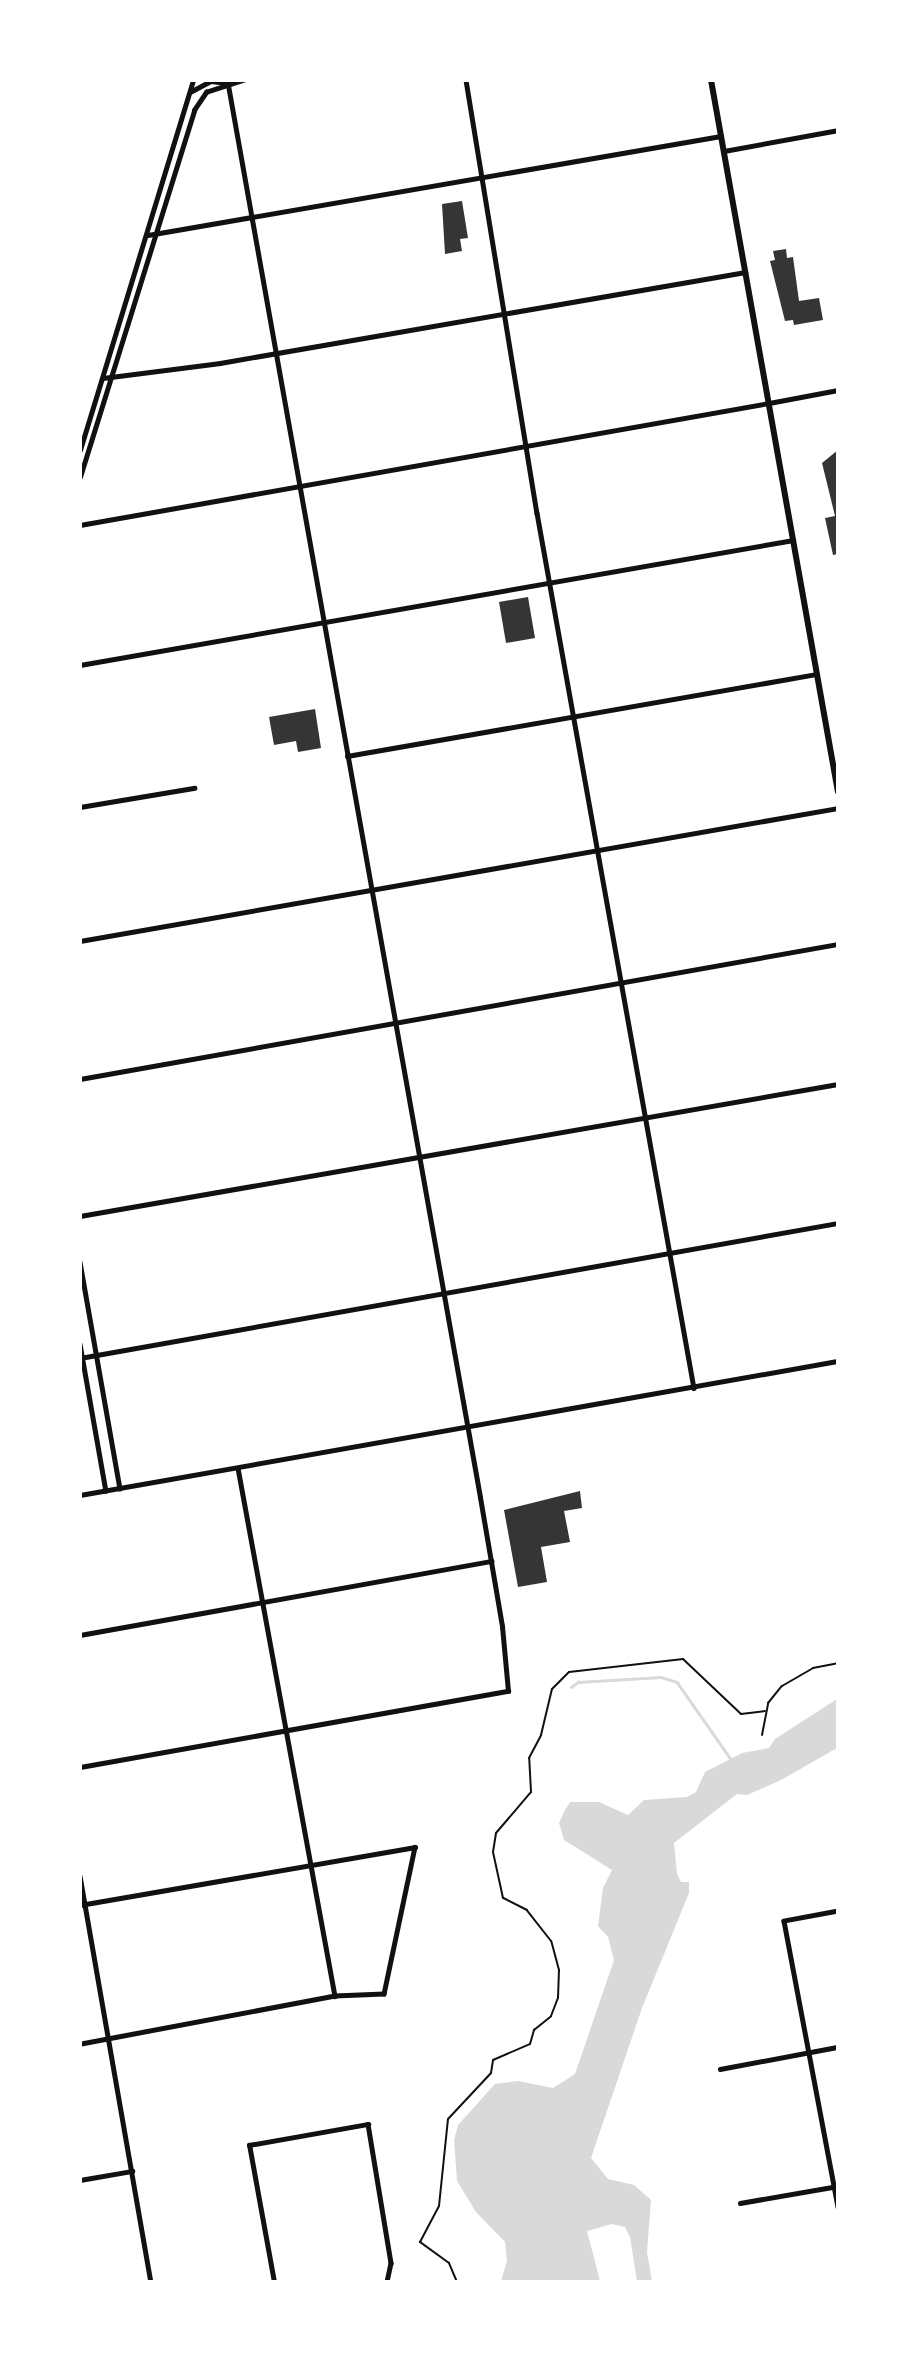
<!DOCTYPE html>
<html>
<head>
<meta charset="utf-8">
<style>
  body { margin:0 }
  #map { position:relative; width:918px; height:2362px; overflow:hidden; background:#fff; font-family:"Playfair Display",serif }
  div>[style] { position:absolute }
  .water>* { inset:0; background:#d9d9d9 }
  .stream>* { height:2.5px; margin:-1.25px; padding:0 1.25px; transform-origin:1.25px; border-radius:1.25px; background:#d9d9d9 }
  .building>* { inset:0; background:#353535 }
  .path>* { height:2px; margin:-1px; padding:0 1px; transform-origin:1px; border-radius:1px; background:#111 }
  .minor>* { height:4.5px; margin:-2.25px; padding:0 2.25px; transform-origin:2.25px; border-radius:2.25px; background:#111 }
  .tertiary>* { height:5px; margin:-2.5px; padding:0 2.5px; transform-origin:2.5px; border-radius:2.5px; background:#111 }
  .secondary>* { height:6px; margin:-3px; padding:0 3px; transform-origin:3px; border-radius:3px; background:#111 }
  span { translate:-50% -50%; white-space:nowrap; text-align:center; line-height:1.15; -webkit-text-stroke:6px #fff; paint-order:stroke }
  .frame { position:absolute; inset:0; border:82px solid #fff; pointer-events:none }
</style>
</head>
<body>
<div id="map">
  <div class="water">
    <div style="clip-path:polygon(837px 1699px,837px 1748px,781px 1780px,747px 1795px,737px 1794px,674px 1843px,677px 1874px,681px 1882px,689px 1882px,689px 1893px,642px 2008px,591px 2158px,608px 2179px,634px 2185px,651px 2200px,647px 2252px,652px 2281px,637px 2281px,630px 2237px,625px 2227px,612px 2224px,587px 2231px,600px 2281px,501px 2281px,507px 2261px,505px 2242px,476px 2212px,457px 2181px,454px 2140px,458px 2125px,495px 2084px,518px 2081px,553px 2088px,575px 2074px,614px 1960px,608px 1937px,598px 1926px,603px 1888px,612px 1870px,564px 1840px,559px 1823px,565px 1810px,570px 1802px,599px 1802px,628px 1815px,644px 1800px,687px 1797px,696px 1792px,705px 1772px,742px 1753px,769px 1748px,775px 1739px)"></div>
  </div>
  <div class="stream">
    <div style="left:571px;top:1687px;width:9px;rotate:-36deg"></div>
    <div style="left:578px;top:1682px;width:83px;rotate:-3.4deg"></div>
    <div style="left:661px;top:1677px;width:17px;rotate:17deg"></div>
    <div style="left:677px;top:1682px;width:98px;rotate:55deg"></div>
  </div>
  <div class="building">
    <div style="clip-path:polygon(462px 201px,468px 238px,460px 239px,462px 251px,445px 254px,442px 204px)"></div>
    <div style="clip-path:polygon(786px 249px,787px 258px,793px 257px,799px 301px,819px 298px,823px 320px,794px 325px,793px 320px,785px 321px,770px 261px,775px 260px,773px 251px)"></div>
    <div style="clip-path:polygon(838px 450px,838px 554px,833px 555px,825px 518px,835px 516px,822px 463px)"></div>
    <div style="clip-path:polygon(528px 597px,535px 638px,506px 643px,499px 602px)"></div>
    <div style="clip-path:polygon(315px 709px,321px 748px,298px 752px,296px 741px,274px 745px,269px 717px)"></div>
    <div style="clip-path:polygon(580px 1491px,582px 1508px,564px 1511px,570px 1542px,541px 1547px,547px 1582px,518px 1587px,504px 1510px)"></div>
  </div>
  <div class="path">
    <div style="left:762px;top:1735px;width:33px;rotate:-79deg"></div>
    <div style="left:768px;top:1703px;width:22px;rotate:-51deg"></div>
    <div style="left:782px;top:1686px;width:36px;rotate:-30deg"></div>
    <div style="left:813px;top:1668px;width:25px;rotate:-11deg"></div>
    <div style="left:457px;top:2282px;width:21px;rotate:-113deg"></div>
    <div style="left:449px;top:2263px;width:36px;rotate:-144deg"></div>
    <div style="left:420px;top:2242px;width:41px;rotate:-62.2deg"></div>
    <div style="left:439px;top:2206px;width:87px;rotate:-84.1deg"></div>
    <div style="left:448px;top:2119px;width:63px;rotate:-46.9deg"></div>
    <div style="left:491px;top:2073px;width:13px;rotate:-81deg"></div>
    <div style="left:493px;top:2060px;width:40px;rotate:-23.4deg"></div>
    <div style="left:530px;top:2044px;width:15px;rotate:-74deg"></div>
    <div style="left:534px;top:2030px;width:22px;rotate:-39deg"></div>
    <div style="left:551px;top:2016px;width:19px;rotate:-69deg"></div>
    <div style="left:558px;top:1998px;width:28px;rotate:-88deg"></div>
    <div style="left:559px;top:1970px;width:30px;rotate:-105deg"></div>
    <div style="left:551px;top:1941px;width:39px;rotate:-128deg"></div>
    <div style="left:527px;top:1910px;width:27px;rotate:-153deg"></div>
    <div style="left:503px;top:1898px;width:47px;rotate:-102.3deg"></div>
    <div style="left:493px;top:1852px;width:19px;rotate:-81deg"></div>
    <div style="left:496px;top:1833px;width:54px;rotate:-49.5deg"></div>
    <div style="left:531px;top:1792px;width:34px;rotate:-93deg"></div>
    <div style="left:529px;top:1758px;width:26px;rotate:-62deg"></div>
    <div style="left:541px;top:1735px;width:47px;rotate:-76.6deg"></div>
    <div style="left:552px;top:1689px;width:24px;rotate:-45deg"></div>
    <div style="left:569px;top:1672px;width:115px;rotate:-6.5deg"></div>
    <div style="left:683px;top:1659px;width:80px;rotate:43.5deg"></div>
    <div style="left:741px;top:1714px;width:24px;rotate:-7deg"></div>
  </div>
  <div class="minor">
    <div style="left:466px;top:80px;width:439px;rotate:80.7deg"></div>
    <div style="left:537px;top:513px;width:889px;rotate:79.83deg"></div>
    <div style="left:190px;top:92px;width:24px;rotate:-28deg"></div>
    <div style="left:211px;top:81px;width:16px;rotate:7deg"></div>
    <div style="left:724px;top:151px;width:116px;rotate:-10.4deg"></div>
    <div style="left:148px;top:235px;width:581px;rotate:-9.8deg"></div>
    <div style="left:103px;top:378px;width:118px;rotate:-7.3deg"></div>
    <div style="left:220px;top:363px;width:533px;rotate:-9.83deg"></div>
    <div style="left:80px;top:450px;width:387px;rotate:-73deg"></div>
    <div style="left:80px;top:477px;width:384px;rotate:-72.7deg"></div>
    <div style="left:194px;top:110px;width:22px;rotate:-56deg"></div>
    <div style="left:206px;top:92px;width:40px;rotate:-18deg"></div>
    <div style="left:80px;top:525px;width:700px;rotate:-10.04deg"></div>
    <div style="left:80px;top:665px;width:724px;rotate:-9.94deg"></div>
    <div style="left:347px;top:756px;width:477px;rotate:-9.9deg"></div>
    <div style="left:80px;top:807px;width:116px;rotate:-9.5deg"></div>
    <div style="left:80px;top:941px;width:770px;rotate:-9.95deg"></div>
    <div style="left:80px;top:1079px;width:770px;rotate:-10.1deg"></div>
    <div style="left:80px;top:1216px;width:769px;rotate:-9.88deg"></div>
    <div style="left:80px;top:1262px;width:230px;rotate:80deg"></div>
    <div style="left:80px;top:1344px;width:149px;rotate:80deg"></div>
    <div style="left:80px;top:1358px;width:770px;rotate:-10.1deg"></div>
    <div style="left:238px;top:1468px;width:537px;rotate:79.59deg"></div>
    <div style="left:80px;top:1495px;width:770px;rotate:-10.03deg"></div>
    <div style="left:80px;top:1635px;width:418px;rotate:-10.2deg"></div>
    <div style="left:80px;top:1876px;width:412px;rotate:80.1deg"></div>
    <div style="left:80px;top:1905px;width:340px;rotate:-9.8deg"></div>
    <div style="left:415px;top:1847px;width:150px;rotate:101.9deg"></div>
    <div style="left:384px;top:1994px;width:49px;rotate:177.7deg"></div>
    <div style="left:335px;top:1996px;width:259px;rotate:169.3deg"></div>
    <div style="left:838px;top:1911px;width:55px;rotate:169.5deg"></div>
    <div style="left:784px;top:1921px;width:291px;rotate:79.3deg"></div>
    <div style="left:720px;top:2069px;width:120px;rotate:-10.6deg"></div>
    <div style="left:80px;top:2180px;width:53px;rotate:-9.8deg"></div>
    <div style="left:740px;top:2203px;width:99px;rotate:-9.8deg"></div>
    <div style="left:274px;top:2282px;width:139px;rotate:-100.3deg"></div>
    <div style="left:249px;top:2145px;width:121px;rotate:-10deg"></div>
    <div style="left:368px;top:2124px;width:141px;rotate:80.6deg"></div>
    <div style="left:391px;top:2263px;width:19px;rotate:102deg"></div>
  </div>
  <div class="tertiary">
    <div style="left:769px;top:403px;width:70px;rotate:-10.7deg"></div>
    <div style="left:80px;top:1767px;width:435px;rotate:-10.1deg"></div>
    <div style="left:508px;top:1691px;width:65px;rotate:-95.3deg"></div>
    <div style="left:502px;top:1626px;width:131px;rotate:-99.7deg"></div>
    <div style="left:480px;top:1497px;width:1439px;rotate:-100.12deg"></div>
  </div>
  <div class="secondary">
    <div style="left:711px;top:80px;width:723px;rotate:79.89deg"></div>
  </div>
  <div class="frame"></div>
</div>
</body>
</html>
